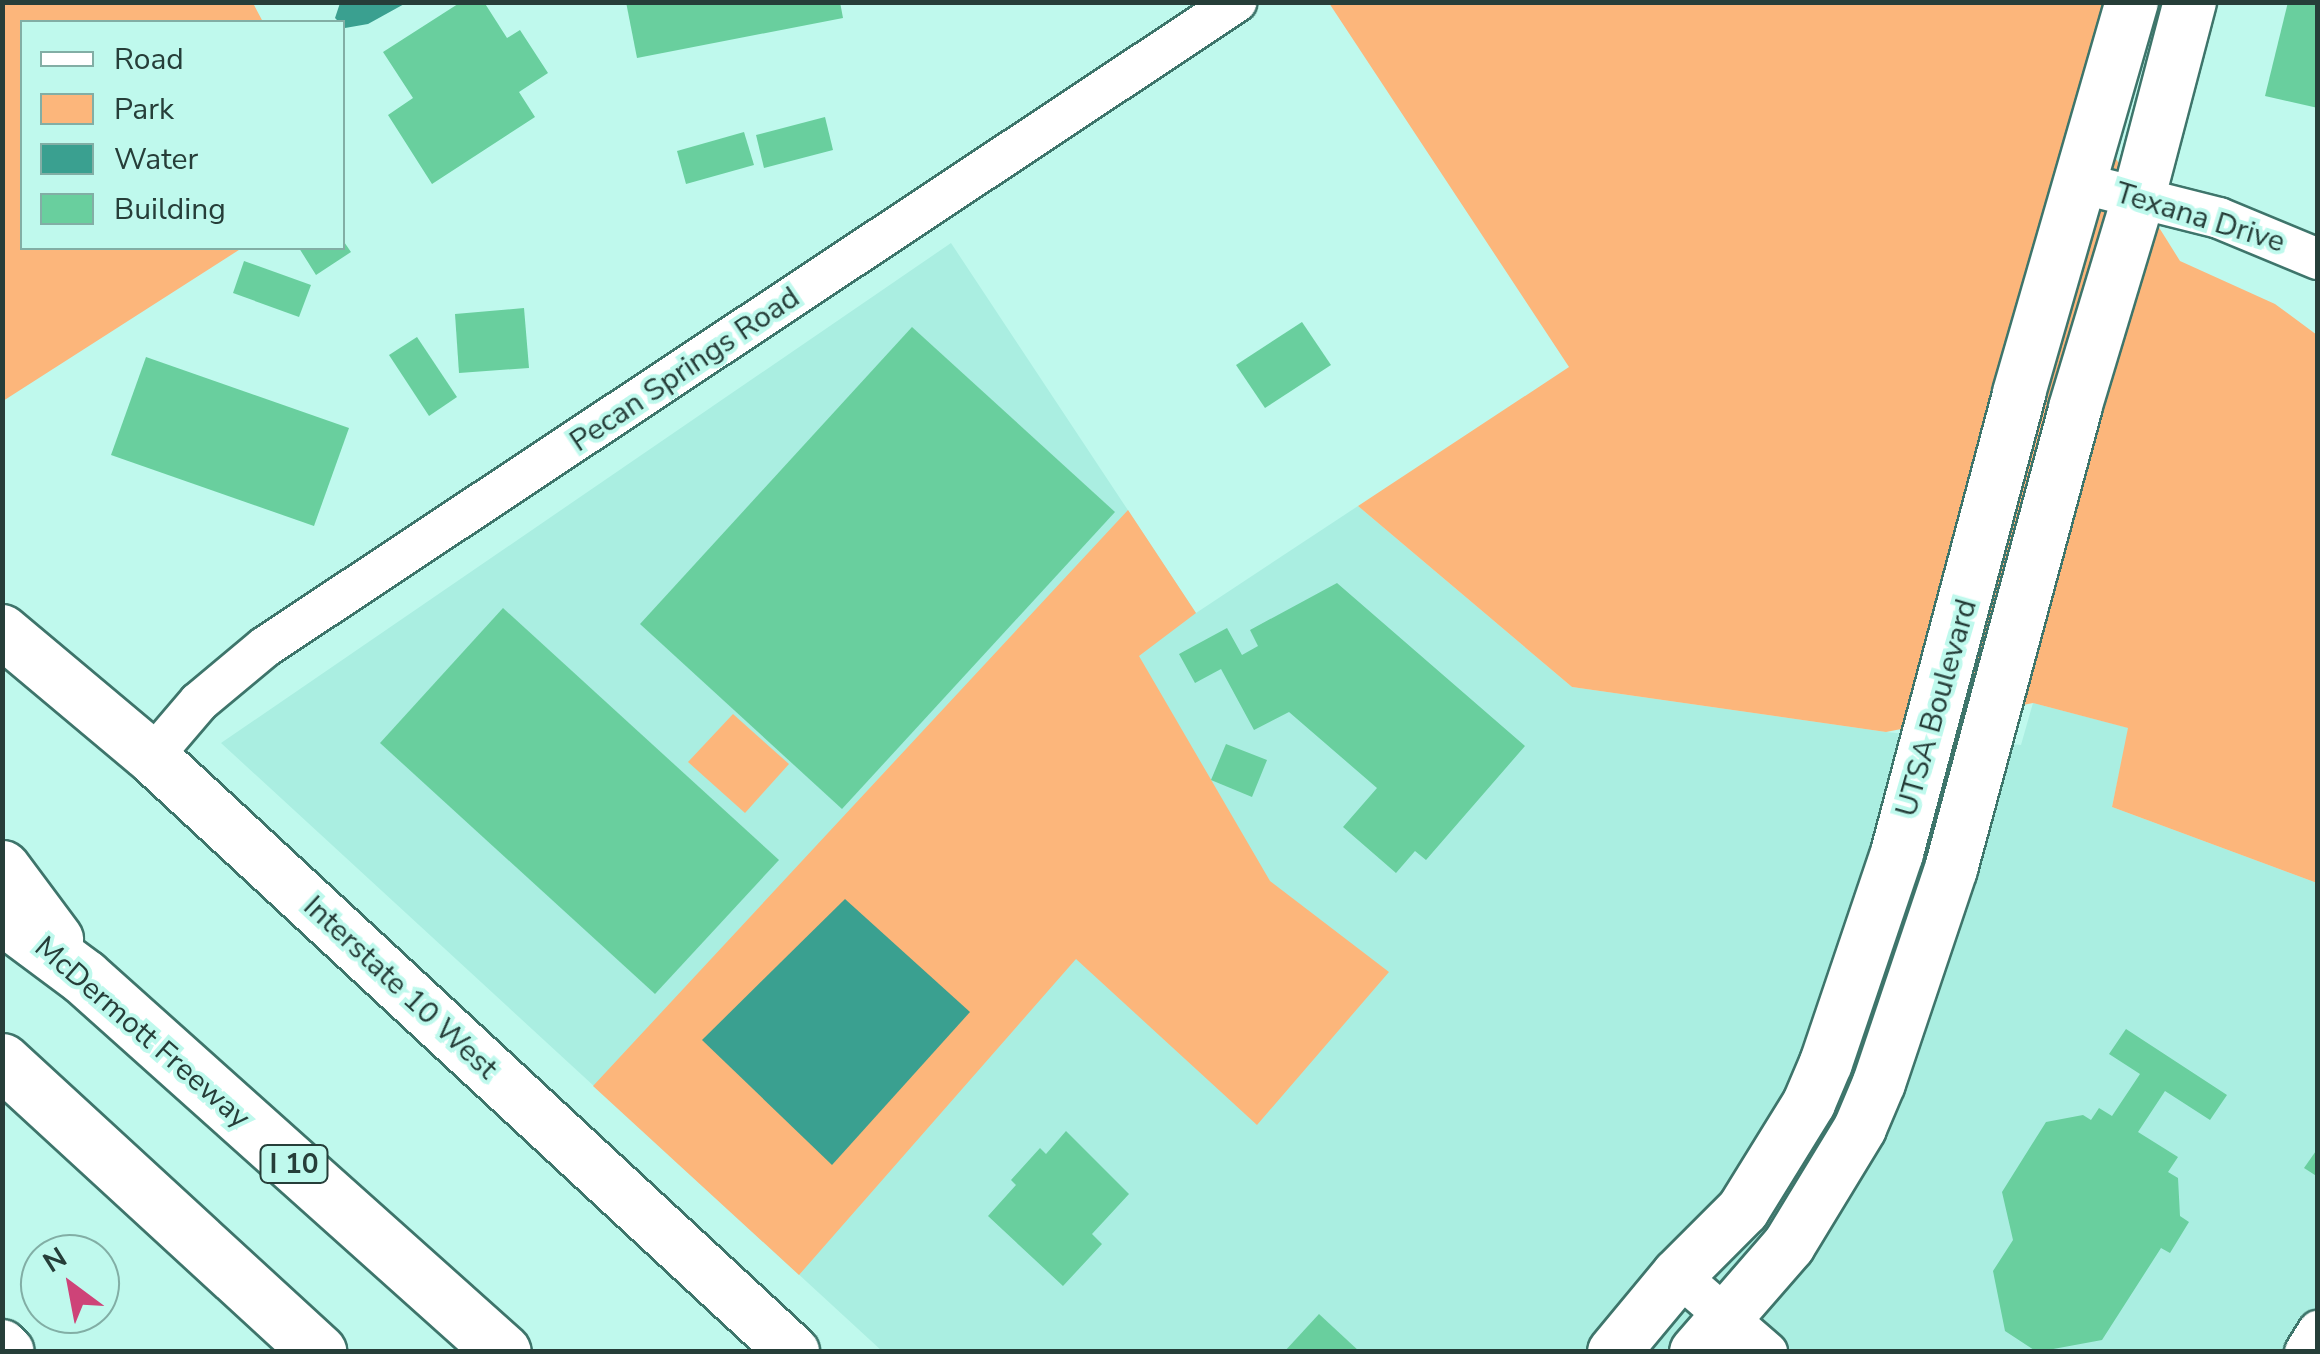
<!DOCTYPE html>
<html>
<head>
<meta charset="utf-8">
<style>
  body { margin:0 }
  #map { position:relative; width:2320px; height:1354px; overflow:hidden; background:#bff9ed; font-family:"Nunito Sans",sans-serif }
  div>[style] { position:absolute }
  .built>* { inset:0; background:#aaeee1 }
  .green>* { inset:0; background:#fcb67b }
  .water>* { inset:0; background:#3aa090 }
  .building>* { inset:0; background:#69cf9e }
  .roads { filter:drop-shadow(2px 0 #3e756b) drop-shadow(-2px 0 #3e756b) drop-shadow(0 2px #3e756b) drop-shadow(0 -2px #3e756b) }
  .minor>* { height:40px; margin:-20px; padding:0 20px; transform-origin:20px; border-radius:20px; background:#fff }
  .major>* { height:52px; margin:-26px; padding:0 26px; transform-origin:26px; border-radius:26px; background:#fff }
  .highway>* { height:55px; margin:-27.5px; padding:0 27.5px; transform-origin:27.5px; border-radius:27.5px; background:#fff }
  span { translate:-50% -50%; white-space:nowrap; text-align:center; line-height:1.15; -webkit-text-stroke:8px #bff9ed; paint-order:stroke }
  .shield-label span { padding:2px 8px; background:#bff9ed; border:2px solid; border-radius:8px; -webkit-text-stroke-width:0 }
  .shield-label { font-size:28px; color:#263e39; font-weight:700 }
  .street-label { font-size:30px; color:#263e39 }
  .frame { position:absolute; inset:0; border:5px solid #263e39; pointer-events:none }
  .legend { position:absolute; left:20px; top:20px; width:325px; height:230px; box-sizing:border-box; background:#bff9ed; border:2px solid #82aea5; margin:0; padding:12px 18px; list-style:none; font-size:30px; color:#263e39 }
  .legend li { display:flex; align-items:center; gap:20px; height:50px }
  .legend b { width:50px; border:2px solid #82aea5 }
  .north { position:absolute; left:20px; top:1234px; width:100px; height:100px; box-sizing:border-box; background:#bff9ed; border:2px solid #82aea5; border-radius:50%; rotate:328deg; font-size:28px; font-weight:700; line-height:40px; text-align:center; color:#263e39 }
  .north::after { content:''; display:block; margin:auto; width:35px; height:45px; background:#ce4378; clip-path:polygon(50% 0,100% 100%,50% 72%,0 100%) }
</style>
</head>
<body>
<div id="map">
  <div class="built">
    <div style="clip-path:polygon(951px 243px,1196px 613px,1358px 506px,1572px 687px,1886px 732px,2021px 745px,2033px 703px,2129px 728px,2112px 807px,2317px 883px,2317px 1351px,882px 1351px,221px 743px)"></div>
  </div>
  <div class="green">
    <div style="clip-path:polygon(3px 2px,253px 3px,263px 22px,22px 22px,22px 248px,242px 248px,3px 401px)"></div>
    <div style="clip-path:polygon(1329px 3px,2110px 3px,2083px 106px,2180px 261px,2275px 304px,2317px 335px,2317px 883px,2112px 807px,2128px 728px,2033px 703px,1886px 732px,1572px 687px,1358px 506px,1569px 367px)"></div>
    <div style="clip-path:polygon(1128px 510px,1196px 613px,1139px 656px,1270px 881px,1389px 972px,1257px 1125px,1076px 959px,799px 1275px,593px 1086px)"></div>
    <div style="clip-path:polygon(733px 714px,789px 764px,745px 813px,688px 762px)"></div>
  </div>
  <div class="water">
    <div style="clip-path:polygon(340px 3px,340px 2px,406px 3px,368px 24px,345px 28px,335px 18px)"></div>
    <div style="clip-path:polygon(845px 899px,970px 1012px,832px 1165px,702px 1040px)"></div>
  </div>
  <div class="building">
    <div style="clip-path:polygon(461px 2px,484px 2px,507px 38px,520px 30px,548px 73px,519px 92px,535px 117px,432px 184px,388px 115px,413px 98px,383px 52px)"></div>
    <div style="clip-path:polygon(626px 2px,840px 2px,843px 18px,637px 58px)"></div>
    <div style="clip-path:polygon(2288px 2px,2318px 2px,2318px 108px,2265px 96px)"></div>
    <div style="clip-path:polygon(825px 117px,833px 150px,764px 168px,756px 135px)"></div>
    <div style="clip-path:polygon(744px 132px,754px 165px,686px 184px,677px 151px)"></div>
    <div style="clip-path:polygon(342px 239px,351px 252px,316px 275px,299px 248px,342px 248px)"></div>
    <div style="clip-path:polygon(244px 261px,311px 285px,299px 317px,233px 293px)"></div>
    <div style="clip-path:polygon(524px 308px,529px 368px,459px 373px,455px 314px)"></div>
    <div style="clip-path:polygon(1302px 322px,1331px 365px,1265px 408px,1236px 365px)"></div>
    <div style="clip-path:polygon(912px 327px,1115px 512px,842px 809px,640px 624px)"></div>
    <div style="clip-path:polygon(417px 337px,457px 397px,429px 416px,389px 355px)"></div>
    <div style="clip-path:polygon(146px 357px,349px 428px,314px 526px,111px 455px)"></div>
    <div style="clip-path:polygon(1337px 583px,1525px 746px,1426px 860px,1415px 851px,1396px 873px,1343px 827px,1377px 788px,1289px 712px,1254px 730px,1221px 669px,1195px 683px,1179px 654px,1227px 628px,1242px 655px,1258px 646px,1250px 630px)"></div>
    <div style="clip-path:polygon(503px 608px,779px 860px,655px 994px,380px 743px)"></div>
    <div style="clip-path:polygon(1226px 744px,1267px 760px,1252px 797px,1211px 780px)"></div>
    <div style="clip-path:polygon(2126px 1029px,2227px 1095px,2210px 1120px,2165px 1091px,2138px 1132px,2178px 1157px,2168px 1172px,2178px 1178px,2180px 1216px,2189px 1222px,2170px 1253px,2161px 1248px,2102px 1340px,2037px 1352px,2005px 1331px,1993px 1271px,2013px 1240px,2002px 1192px,2046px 1122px,2083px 1115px,2091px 1120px,2099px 1108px,2112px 1116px,2140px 1074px,2109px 1054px)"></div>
    <div style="clip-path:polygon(1066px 1131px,1129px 1194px,1092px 1234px,1102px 1244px,1063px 1286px,988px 1216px,1016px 1185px,1011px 1180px,1040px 1148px,1046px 1154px)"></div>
    <div style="clip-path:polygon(2318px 1148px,2318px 1177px,2304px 1168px)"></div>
    <div style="clip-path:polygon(1319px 1314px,1360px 1352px,1284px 1352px)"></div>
  </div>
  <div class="roads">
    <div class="minor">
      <div style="left:2080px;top:183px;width:143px;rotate:14.1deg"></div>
      <div style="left:2219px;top:218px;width:107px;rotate:22.5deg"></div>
      <div style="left:152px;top:757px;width:72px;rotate:-49.5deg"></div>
      <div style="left:199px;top:702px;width:86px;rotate:-39.8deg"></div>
      <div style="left:265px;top:647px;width:1166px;rotate:-33.59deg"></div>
      <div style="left:1678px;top:1275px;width:118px;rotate:40.9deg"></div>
      <div style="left:2305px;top:1352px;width:25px;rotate:-58deg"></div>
    </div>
    <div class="major">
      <div style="left:2px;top:631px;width:196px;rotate:40deg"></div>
      <div style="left:152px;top:757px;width:875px;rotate:42.87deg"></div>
      <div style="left:2px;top:1346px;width:8px;rotate:45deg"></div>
      <div style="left:1614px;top:1352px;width:100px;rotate:-50.3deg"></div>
      <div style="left:1678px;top:1275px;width:92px;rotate:-45deg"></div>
      <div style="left:1743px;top:1210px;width:126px;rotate:-58.3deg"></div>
      <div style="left:1809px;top:1103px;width:43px;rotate:-67deg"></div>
      <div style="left:1826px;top:1063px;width:222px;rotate:-71.3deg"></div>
      <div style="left:1897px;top:853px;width:476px;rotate:-75.1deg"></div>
      <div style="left:2019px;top:393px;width:407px;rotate:-73.9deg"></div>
      <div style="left:1696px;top:1352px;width:142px;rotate:-49deg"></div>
      <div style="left:1789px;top:1245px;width:137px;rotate:-58.7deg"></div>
      <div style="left:1860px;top:1128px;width:49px;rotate:-67.1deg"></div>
      <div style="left:1879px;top:1083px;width:226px;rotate:-71.4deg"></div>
      <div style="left:1951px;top:869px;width:477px;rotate:-74.9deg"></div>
      <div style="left:2075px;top:408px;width:221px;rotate:-73.2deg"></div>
      <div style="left:2139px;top:196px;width:201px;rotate:-75.3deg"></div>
    </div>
    <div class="highway">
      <div style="left:2px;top:868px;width:89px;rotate:53.3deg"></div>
      <div style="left:2px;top:916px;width:102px;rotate:36.6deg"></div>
      <div style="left:84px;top:977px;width:562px;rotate:41.83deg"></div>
      <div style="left:2px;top:1061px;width:430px;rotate:42.6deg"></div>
    </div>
  </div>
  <div class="shield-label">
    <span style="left:294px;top:1164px">I 10</span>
  </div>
  <div class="street-label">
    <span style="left:2200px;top:218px;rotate:17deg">Texana Drive</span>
    <span style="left:685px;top:370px;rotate:-34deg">Pecan Springs Road</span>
    <span style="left:1937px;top:708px;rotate:-74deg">UTSA Boulevard</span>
    <span style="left:400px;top:988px;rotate:43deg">Interstate 10 West</span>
    <span style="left:142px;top:1033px;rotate:41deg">McDermott Freeway</span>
  </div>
  <div class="frame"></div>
  <ul class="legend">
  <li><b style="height:12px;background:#fff"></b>Road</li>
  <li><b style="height:28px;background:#fcb67b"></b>Park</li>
  <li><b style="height:28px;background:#3aa090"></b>Water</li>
  <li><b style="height:28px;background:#69cf9e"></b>Building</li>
  </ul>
  <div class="north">N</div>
</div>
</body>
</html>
